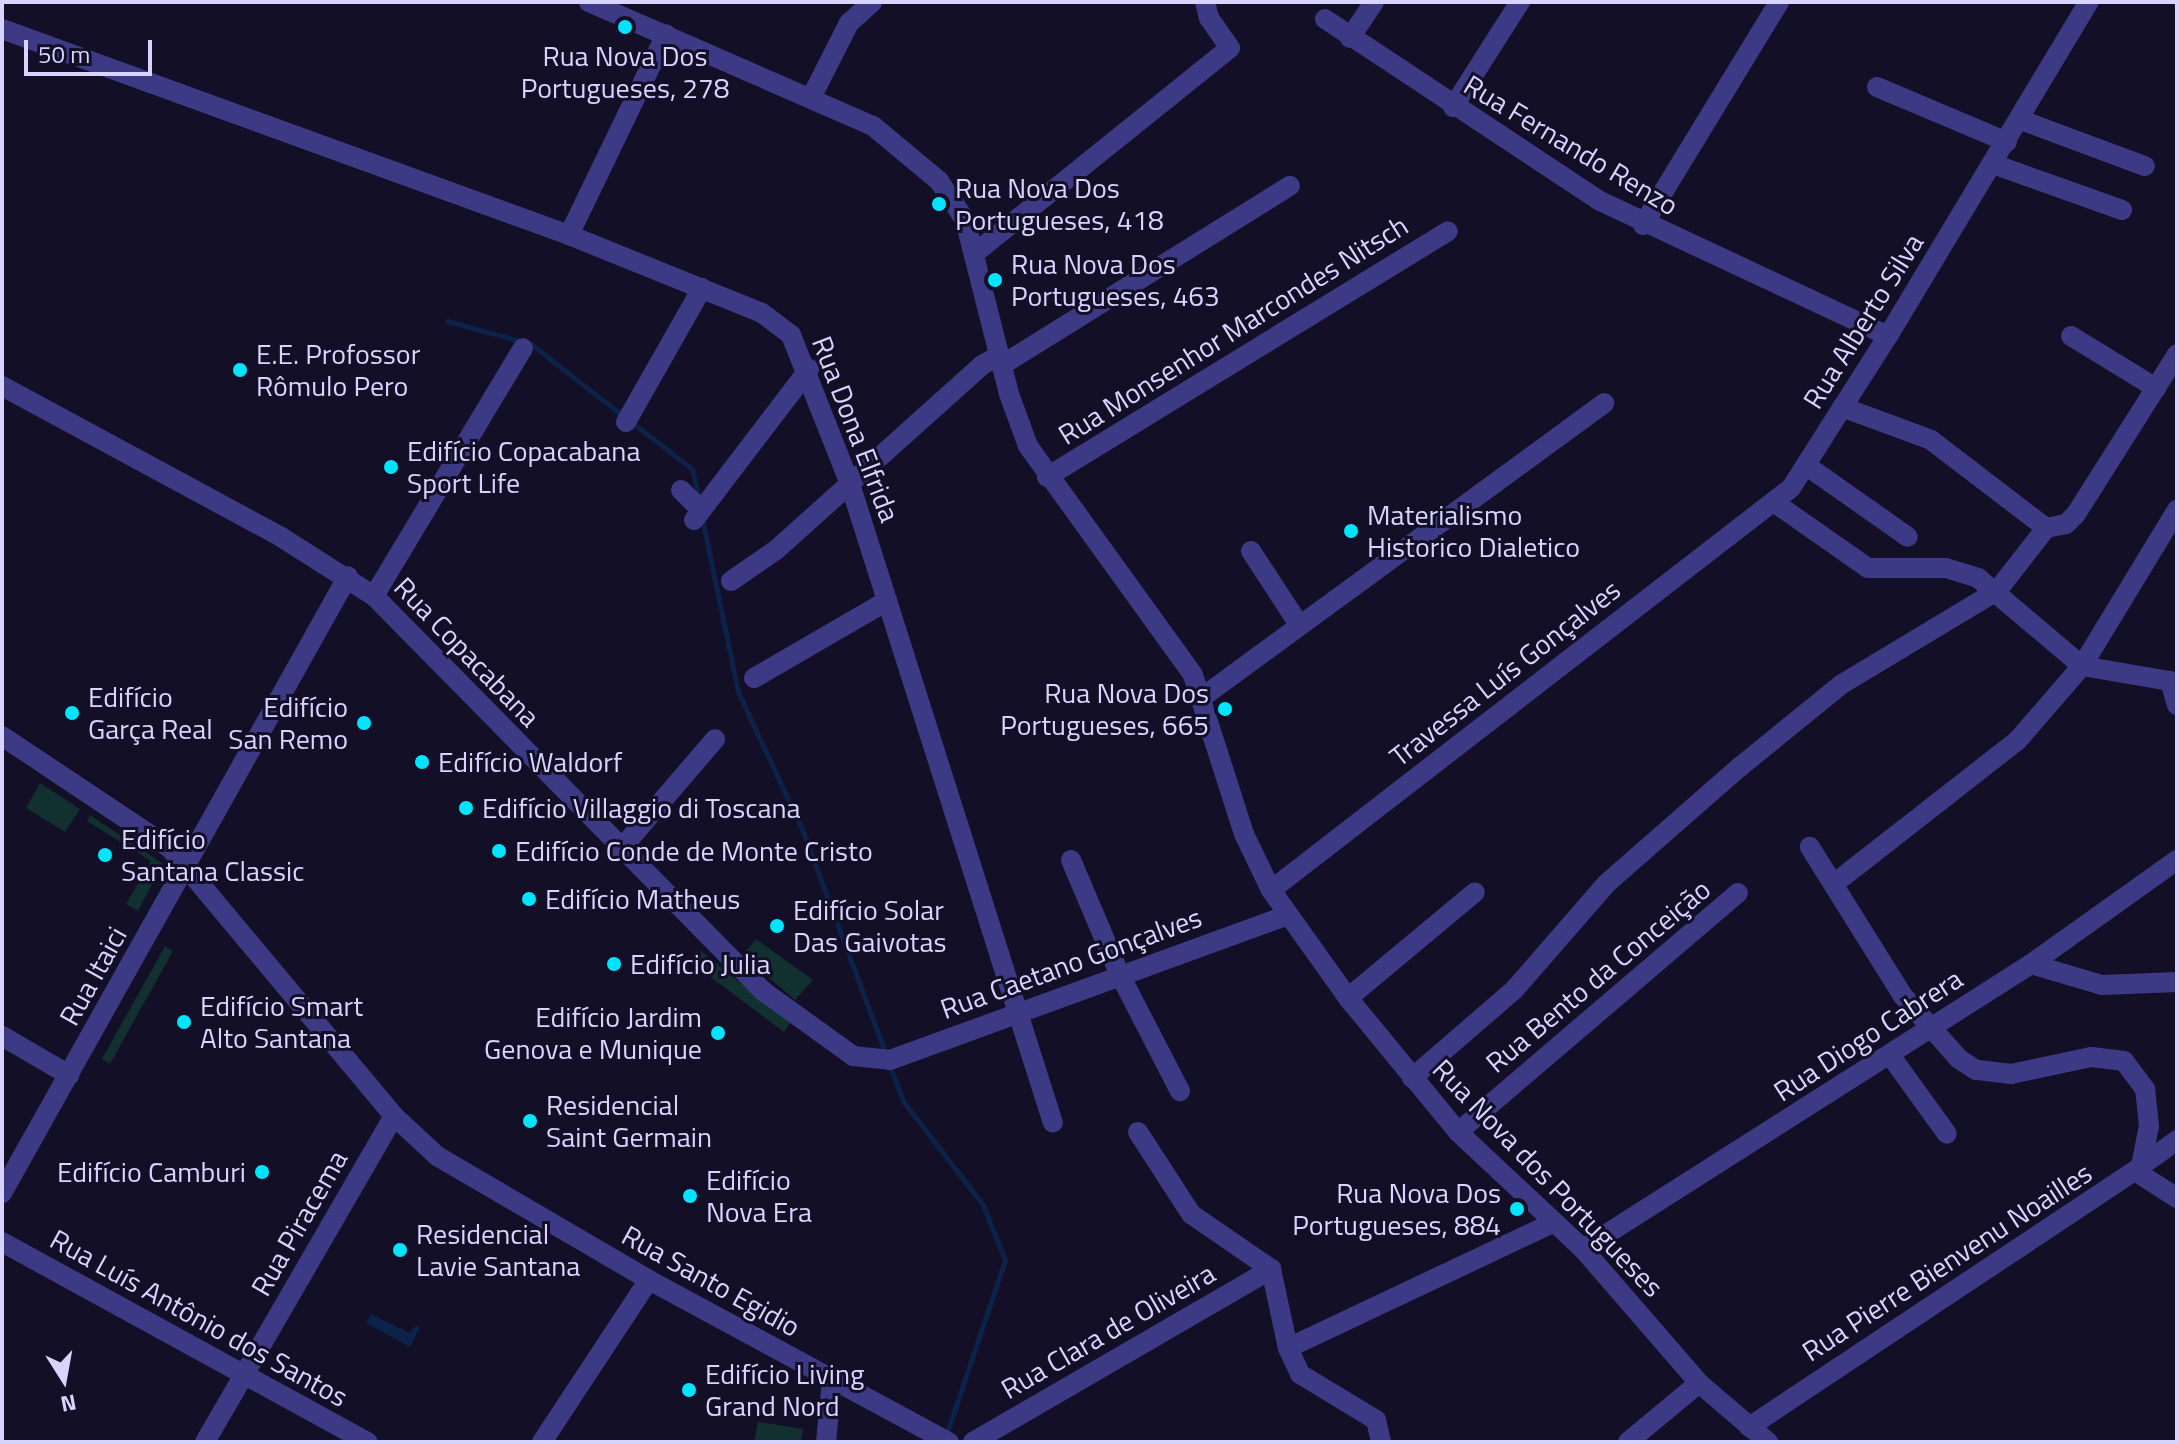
<!DOCTYPE html>
<html>
<head>
<meta charset="utf-8">
<style>
  body { margin:0 }
  #map { position:relative; width:2179px; height:1444px; overflow:hidden; background:#130f26; font-family:"Titillium Web",sans-serif }
  div>[style] { position:absolute }
  .green>* { inset:0; background:#12302f }
  .water>* { inset:0; background:#0c2248 }
  .stream>* { height:5px; margin:-2.5px; padding:0 2.5px; transform-origin:2.5px; border-radius:2.5px; background:#0c2248 }
  .minor>* { height:20px; margin:-10px; padding:0 10px; transform-origin:10px; border-radius:10px; background:#3d3a85 }
  .dots>* { width:22px; height:22px; translate:-50% -50%; box-sizing:border-box; border:4px solid #130f26; border-radius:50% }
  span { translate:-50% -50%; white-space:nowrap; text-align:center; line-height:1.15; -webkit-text-stroke:6px #130f26; paint-order:stroke }
  .poi-label { font-size:28px; color:#d9d4ff }
  .left { translate:0 -50%; text-align:left }
  .right { translate:-100% -50%; text-align:right }
  .street-label { font-size:28px; color:#d9d4ff }
  .frame { position:absolute; inset:0; border:4px solid #d9d4ff; pointer-events:none }
  .north { position:absolute; left:24px; top:1340px; width:80px; height:80px; -webkit-text-stroke:6px #130f26; paint-order:stroke; rotate:169deg; font-size:22px; font-weight:700; line-height:32px; text-align:center; color:#d9d4ff }
  .north::after { content:''; display:block; margin:auto; width:28px; height:36px; background:#d9d4ff; clip-path:polygon(50% 0,100% 100%,50% 72%,0 100%) }
  .scale { position:absolute; left:24px; top:40px; width:128px; height:36px; box-sizing:border-box; border:4px solid #d9d4ff; border-top:0; padding-left:10px; font-size:24px; line-height:28px; white-space:nowrap; color:#d9d4ff; -webkit-text-stroke:6px #130f26; paint-order:stroke }
</style>
</head>
<body>
<div id="map">
  <div class="green">
    <div style="clip-path:polygon(40px 783px,80px 809px,65px 832px,26px 808px)"></div>
    <div style="clip-path:polygon(90px 815px,163px 864px,138px 911px,126px 904px,151px 861px,87px 821px)"></div>
    <div style="clip-path:polygon(756px 939px,813px 980px,795px 1000px,743px 955px)"></div>
    <div style="clip-path:polygon(165px 946px,173px 951px,110px 1064px,102px 1059px)"></div>
    <div style="clip-path:polygon(701px 951px,790px 1023px,784px 1032px,692px 963px)"></div>
    <div style="clip-path:polygon(758px 1422px,803px 1429px,801px 1442px,754px 1442px)"></div>
  </div>
  <div class="water">
    <div style="clip-path:polygon(371px 1314px,410px 1333px,416px 1325px,420px 1327px,410px 1347px,366px 1323px)"></div>
  </div>
  <div class="stream">
    <div style="left:447px;top:321px;width:87px;rotate:15.3deg"></div>
    <div style="left:531px;top:344px;width:115px;rotate:38deg"></div>
    <div style="left:630px;top:421px;width:78px;rotate:37.7deg"></div>
    <div style="left:692px;top:469px;width:28px;rotate:77deg"></div>
    <div style="left:702px;top:518px;width:178px;rotate:78.3deg"></div>
    <div style="left:738px;top:692px;width:151px;rotate:65deg"></div>
    <div style="left:802px;top:829px;width:241px;rotate:69.6deg"></div>
    <div style="left:889px;top:1064px;width:40px;rotate:69deg"></div>
    <div style="left:903px;top:1101px;width:131px;rotate:52.4deg"></div>
    <div style="left:983px;top:1205px;width:59px;rotate:68.2deg"></div>
    <div style="left:1005px;top:1260px;width:185px;rotate:108.6deg"></div>
  </div>
  <div class="minor">
    <div style="left:589px;top:2px;width:310px;rotate:23.6deg"></div>
    <div style="left:873px;top:126px;width:86px;rotate:39.8deg"></div>
    <div style="left:939px;top:181px;width:47px;rotate:56.3deg"></div>
    <div style="left:965px;top:220px;width:179px;rotate:75.8deg"></div>
    <div style="left:1009px;top:394px;width:55px;rotate:69.9deg"></div>
    <div style="left:1028px;top:446px;width:282px;rotate:54.2deg"></div>
    <div style="left:1193px;top:675px;width:167px;rotate:72.2deg"></div>
    <div style="left:1244px;top:834px;width:62px;rotate:64.3deg"></div>
    <div style="left:1271px;top:890px;width:133px;rotate:54.5deg"></div>
    <div style="left:1348px;top:998px;width:173px;rotate:50.6deg"></div>
    <div style="left:1458px;top:1132px;width:171px;rotate:43.1deg"></div>
    <div style="left:1583px;top:1249px;width:177px;rotate:49.1deg"></div>
    <div style="left:1699px;top:1383px;width:91px;rotate:40.5deg"></div>
    <div style="left:1325px;top:19px;width:328px;rotate:33.5deg"></div>
    <div style="left:1598px;top:200px;width:320px;rotate:25.1deg"></div>
    <div style="left:2px;top:29px;width:603px;rotate:19.97deg"></div>
    <div style="left:569px;top:235px;width:208px;rotate:22deg"></div>
    <div style="left:762px;top:313px;width:36px;rotate:37deg"></div>
    <div style="left:791px;top:335px;width:160px;rotate:68.4deg"></div>
    <div style="left:850px;top:484px;width:670px;rotate:72.38deg"></div>
    <div style="left:1350px;top:38px;width:43px;rotate:-56.3deg"></div>
    <div style="left:1877px;top:87px;width:141px;rotate:22.9deg"></div>
    <div style="left:812px;top:96px;width:82px;rotate:-63.1deg"></div>
    <div style="left:849px;top:23px;width:31px;rotate:-42deg"></div>
    <div style="left:1453px;top:107px;width:125px;rotate:-57.5deg"></div>
    <div style="left:2021px;top:120px;width:132px;rotate:20.4deg"></div>
    <div style="left:1993px;top:164px;width:137px;rotate:19.6deg"></div>
    <div style="left:1643px;top:225px;width:261px;rotate:-58.6deg"></div>
    <div style="left:569px;top:235px;width:223px;rotate:-64.2deg"></div>
    <div style="left:975px;top:253px;width:327px;rotate:-38.8deg"></div>
    <div style="left:1230px;top:48px;width:37px;rotate:-125deg"></div>
    <div style="left:1209px;top:18px;width:16px;rotate:-104deg"></div>
    <div style="left:2071px;top:336px;width:100px;rotate:31.5deg"></div>
    <div style="left:1002px;top:365px;width:339px;rotate:-31.9deg"></div>
    <div style="left:2px;top:386px;width:317px;rotate:28.4deg"></div>
    <div style="left:281px;top:537px;width:110px;rotate:32.4deg"></div>
    <div style="left:374px;top:596px;width:554px;rotate:45.44deg"></div>
    <div style="left:763px;top:991px;width:111px;rotate:35.8deg"></div>
    <div style="left:853px;top:1056px;width:37px;rotate:6deg"></div>
    <div style="left:890px;top:1060px;width:424px;rotate:-20deg"></div>
    <div style="left:1842px;top:407px;width:95px;rotate:20.3deg"></div>
    <div style="left:1931px;top:440px;width:145px;rotate:37.4deg"></div>
    <div style="left:626px;top:422px;width:154px;rotate:-60.4deg"></div>
    <div style="left:1807px;top:466px;width:123px;rotate:35.1deg"></div>
    <div style="left:1047px;top:477px;width:470px;rotate:-31.5deg"></div>
    <div style="left:681px;top:490px;width:28px;rotate:45deg"></div>
    <div style="left:1775px;top:503px;width:113px;rotate:35deg"></div>
    <div style="left:1868px;top:568px;width:78px"></div>
    <div style="left:1946px;top:568px;width:34px;rotate:17deg"></div>
    <div style="left:1978px;top:578px;width:136px;rotate:40.2deg"></div>
    <div style="left:2082px;top:666px;width:89px;rotate:9.7deg"></div>
    <div style="left:2170px;top:681px;width:25px;rotate:74deg"></div>
    <div style="left:694px;top:520px;width:190px;rotate:-52.7deg"></div>
    <div style="left:1251px;top:551px;width:86px;rotate:56.9deg"></div>
    <div style="left:731px;top:581px;width:55px;rotate:-34.6deg"></div>
    <div style="left:776px;top:550px;width:277px;rotate:-41.9deg"></div>
    <div style="left:982px;top:365px;width:21px;rotate:-29deg"></div>
    <div style="left:374px;top:596px;width:289px;rotate:-59deg"></div>
    <div style="left:754px;top:678px;width:154px;rotate:-30.1deg"></div>
    <div style="left:1204px;top:696px;width:496px;rotate:-36.2deg"></div>
    <div style="left:2px;top:736px;width:202px;rotate:33.7deg"></div>
    <div style="left:170px;top:848px;width:349px;rotate:50.1deg"></div>
    <div style="left:394px;top:1116px;width:59px;rotate:42.9deg"></div>
    <div style="left:437px;top:1156px;width:246px;rotate:30.3deg"></div>
    <div style="left:649px;top:1280px;width:341px;rotate:28.4deg"></div>
    <div style="left:620px;top:850px;width:146px;rotate:-49.4deg"></div>
    <div style="left:1071px;top:860px;width:123px;rotate:67deg"></div>
    <div style="left:1119px;top:973px;width:133px;rotate:62.7deg"></div>
    <div style="left:1835px;top:883px;width:231px;rotate:-38deg"></div>
    <div style="left:2017px;top:741px;width:99px;rotate:-49.1deg"></div>
    <div style="left:2082px;top:666px;width:183px;rotate:-58.7deg"></div>
    <div style="left:1271px;top:890px;width:657px;rotate:-37.71deg"></div>
    <div style="left:1791px;top:488px;width:180px;rotate:-57.5deg"></div>
    <div style="left:1888px;top:336px;width:390px;rotate:-59deg"></div>
    <div style="left:2031px;top:964px;width:74px;rotate:16.5deg"></div>
    <div style="left:2102px;top:985px;width:75px;rotate:-2.3deg"></div>
    <div style="left:1348px;top:998px;width:165px;rotate:-39.8deg"></div>
    <div style="left:2px;top:1036px;width:78px;rotate:30.2deg"></div>
    <div style="left:1890px;top:1055px;width:97px;rotate:54.2deg"></div>
    <div style="left:1412px;top:1078px;width:135px;rotate:-40.8deg"></div>
    <div style="left:1514px;top:990px;width:140px;rotate:-49deg"></div>
    <div style="left:1606px;top:884px;width:179px;rotate:-41.2deg"></div>
    <div style="left:1741px;top:766px;width:130px;rotate:-39.1deg"></div>
    <div style="left:1842px;top:684px;width:181px;rotate:-31deg"></div>
    <div style="left:1997px;top:591px;width:80px;rotate:-52.1deg"></div>
    <div style="left:2046px;top:528px;width:20px;rotate:-11deg"></div>
    <div style="left:2066px;top:524px;width:14px;rotate:-45deg"></div>
    <div style="left:2076px;top:514px;width:189px;rotate:-57.7deg"></div>
    <div style="left:1138px;top:1132px;width:98px;rotate:57.1deg"></div>
    <div style="left:1191px;top:1214px;width:97px;rotate:34.5deg"></div>
    <div style="left:1271px;top:1269px;width:81px;rotate:77.9deg"></div>
    <div style="left:1288px;top:1348px;width:29px;rotate:65deg"></div>
    <div style="left:1300px;top:1374px;width:89px;rotate:31.2deg"></div>
    <div style="left:1376px;top:1420px;width:23px;rotate:77deg"></div>
    <div style="left:1458px;top:1132px;width:368px;rotate:-40.5deg"></div>
    <div style="left:2141px;top:1166px;width:44px;rotate:-35.8deg"></div>
    <div style="left:2135px;top:1171px;width:50px;rotate:32.7deg"></div>
    <div style="left:2px;top:1193px;width:707px;rotate:-60.72deg"></div>
    <div style="left:2px;top:1242px;width:417px;rotate:28.7deg"></div>
    <div style="left:1583px;top:1249px;width:531px;rotate:-32.46deg"></div>
    <div style="left:2031px;top:964px;width:179px;rotate:-35.5deg"></div>
    <div style="left:1288px;top:1348px;width:294px;rotate:-25.3deg"></div>
    <div style="left:1749px;top:1427px;width:463px;rotate:-33.6deg"></div>
    <div style="left:2135px;top:1171px;width:8px;rotate:-40deg"></div>
    <div style="left:2141px;top:1166px;width:41px;rotate:-78.7deg"></div>
    <div style="left:2149px;top:1126px;width:37px;rotate:-96deg"></div>
    <div style="left:2145px;top:1089px;width:35px;rotate:-127deg"></div>
    <div style="left:2124px;top:1061px;width:33px;rotate:-173deg"></div>
    <div style="left:2091px;top:1057px;width:82px;rotate:168deg"></div>
    <div style="left:2011px;top:1074px;width:35px;rotate:-173deg"></div>
    <div style="left:1976px;top:1070px;width:20px;rotate:-147deg"></div>
    <div style="left:1959px;top:1059px;width:84px;rotate:-131.6deg"></div>
    <div style="left:1903px;top:996px;width:176px;rotate:-122deg"></div>
    <div style="left:205px;top:1442px;width:377px;rotate:-59.9deg"></div>
    <div style="left:542px;top:1442px;width:194px;rotate:-56.6deg"></div>
    <div style="left:826px;top:1442px;width:61px;rotate:-84.4deg"></div>
    <div style="left:973px;top:1442px;width:345px;rotate:-30.1deg"></div>
    <div style="left:1628px;top:1442px;width:92px;rotate:-39.7deg"></div>
  </div>
  <div class="dots">
    <div style="left:625px;top:27px;background:#00e5ff"></div>
    <div style="left:939px;top:204px;background:#00e5ff"></div>
    <div style="left:995px;top:280px;background:#00e5ff"></div>
    <div style="left:240px;top:370px;background:#00e5ff"></div>
    <div style="left:391px;top:467px;background:#00e5ff"></div>
    <div style="left:1351px;top:531px;background:#00e5ff"></div>
    <div style="left:1225px;top:709px;background:#00e5ff"></div>
    <div style="left:72px;top:713px;background:#00e5ff"></div>
    <div style="left:364px;top:723px;background:#00e5ff"></div>
    <div style="left:422px;top:762px;background:#00e5ff"></div>
    <div style="left:466px;top:808px;background:#00e5ff"></div>
    <div style="left:499px;top:851px;background:#00e5ff"></div>
    <div style="left:105px;top:855px;background:#00e5ff"></div>
    <div style="left:529px;top:899px;background:#00e5ff"></div>
    <div style="left:777px;top:926px;background:#00e5ff"></div>
    <div style="left:614px;top:964px;background:#00e5ff"></div>
    <div style="left:184px;top:1022px;background:#00e5ff"></div>
    <div style="left:718px;top:1033px;background:#00e5ff"></div>
    <div style="left:530px;top:1121px;background:#00e5ff"></div>
    <div style="left:262px;top:1172px;background:#00e5ff"></div>
    <div style="left:690px;top:1196px;background:#00e5ff"></div>
    <div style="left:1517px;top:1209px;background:#00e5ff"></div>
    <div style="left:400px;top:1250px;background:#00e5ff"></div>
    <div style="left:689px;top:1390px;background:#00e5ff"></div>
  </div>
  <div class="poi-label">
    <span style="left:625px;top:72px">Rua Nova Dos<br>Portugueses, 278</span>
    <span class="left" style="left:955px;top:204px">Rua Nova Dos<br>Portugueses, 418</span>
    <span class="left" style="left:1011px;top:280px">Rua Nova Dos<br>Portugueses, 463</span>
    <span class="left" style="left:256px;top:370px">E.E. Profossor<br>Rômulo Pero</span>
    <span class="left" style="left:407px;top:467px">Edifício Copacabana<br>Sport Life</span>
    <span class="left" style="left:1367px;top:531px">Materialismo<br>Historico Dialetico</span>
    <span class="right" style="left:1209px;top:709px">Rua Nova Dos<br>Portugueses, 665</span>
    <span class="left" style="left:88px;top:713px">Edifício<br>Garça Real</span>
    <span class="right" style="left:348px;top:723px">Edifício<br>San Remo</span>
    <span class="left" style="left:438px;top:762px">Edifício Waldorf</span>
    <span class="left" style="left:482px;top:808px">Edifício Villaggio di Toscana</span>
    <span class="left" style="left:121px;top:855px">Edifício<br>Santana Classic</span>
    <span class="left" style="left:515px;top:851px">Edifício Conde de Monte Cristo</span>
    <span class="left" style="left:545px;top:899px">Edifício Matheus</span>
    <span class="left" style="left:793px;top:926px">Edifício Solar<br>Das Gaivotas</span>
    <span class="left" style="left:630px;top:964px">Edifício Julia</span>
    <span class="left" style="left:200px;top:1022px">Edifício Smart<br>Alto Santana</span>
    <span class="right" style="left:702px;top:1033px">Edifício Jardim<br>Genova e Munique</span>
    <span class="left" style="left:546px;top:1121px">Residencial<br>Saint Germain</span>
    <span class="right" style="left:246px;top:1172px">Edifício Camburi</span>
    <span class="left" style="left:706px;top:1196px">Edifício<br>Nova Era</span>
    <span class="right" style="left:1501px;top:1209px">Rua Nova Dos<br>Portugueses, 884</span>
    <span class="left" style="left:416px;top:1250px">Residencial<br>Lavie Santana</span>
    <span class="left" style="left:705px;top:1390px">Edifício Living<br>Grand Nord</span>
  </div>
  <div class="street-label">
    <span style="left:1571px;top:145px;rotate:31deg">Rua Fernando Renzo</span>
    <span style="left:1863px;top:321px;rotate:-58deg">Rua Alberto Silva</span>
    <span style="left:1233px;top:330px;rotate:-32deg">Rua Monsenhor Marcondes Nitsch</span>
    <span style="left:856px;top:429px;rotate:69deg">Rua Dona Elfrida</span>
    <span style="left:467px;top:652px;rotate:46deg">Rua Copacabana</span>
    <span style="left:1505px;top:673px;rotate:-38deg">Travessa Luís Gonçalves</span>
    <span style="left:1071px;top:963px;rotate:-20deg">Rua Caetano Gonçalves</span>
    <span style="left:93px;top:976px;rotate:-61deg">Rua Itaici</span>
    <span style="left:1598px;top:976px;rotate:-40deg">Rua Bento da Conceição</span>
    <span style="left:1868px;top:1035px;rotate:-33deg">Rua Diogo Cabrera</span>
    <span style="left:1548px;top:1178px;rotate:46deg">Rua Nova dos Portugueses</span>
    <span style="left:299px;top:1223px;rotate:-60deg">Rua Piracema</span>
    <span style="left:1947px;top:1262px;rotate:-33deg">Rua Pierre Bienvenu Noailles</span>
    <span style="left:711px;top:1281px;rotate:29deg">Rua Santo Egidio</span>
    <span style="left:199px;top:1318px;rotate:29deg">Rua Luís Antônio dos Santos</span>
    <span style="left:1108px;top:1331px;rotate:-30deg">Rua Clara de Oliveira</span>
  </div>
  <div class="frame"></div>
  <div class="north">N</div>
  <div class="scale">50 m</div>
</div>
</body>
</html>
